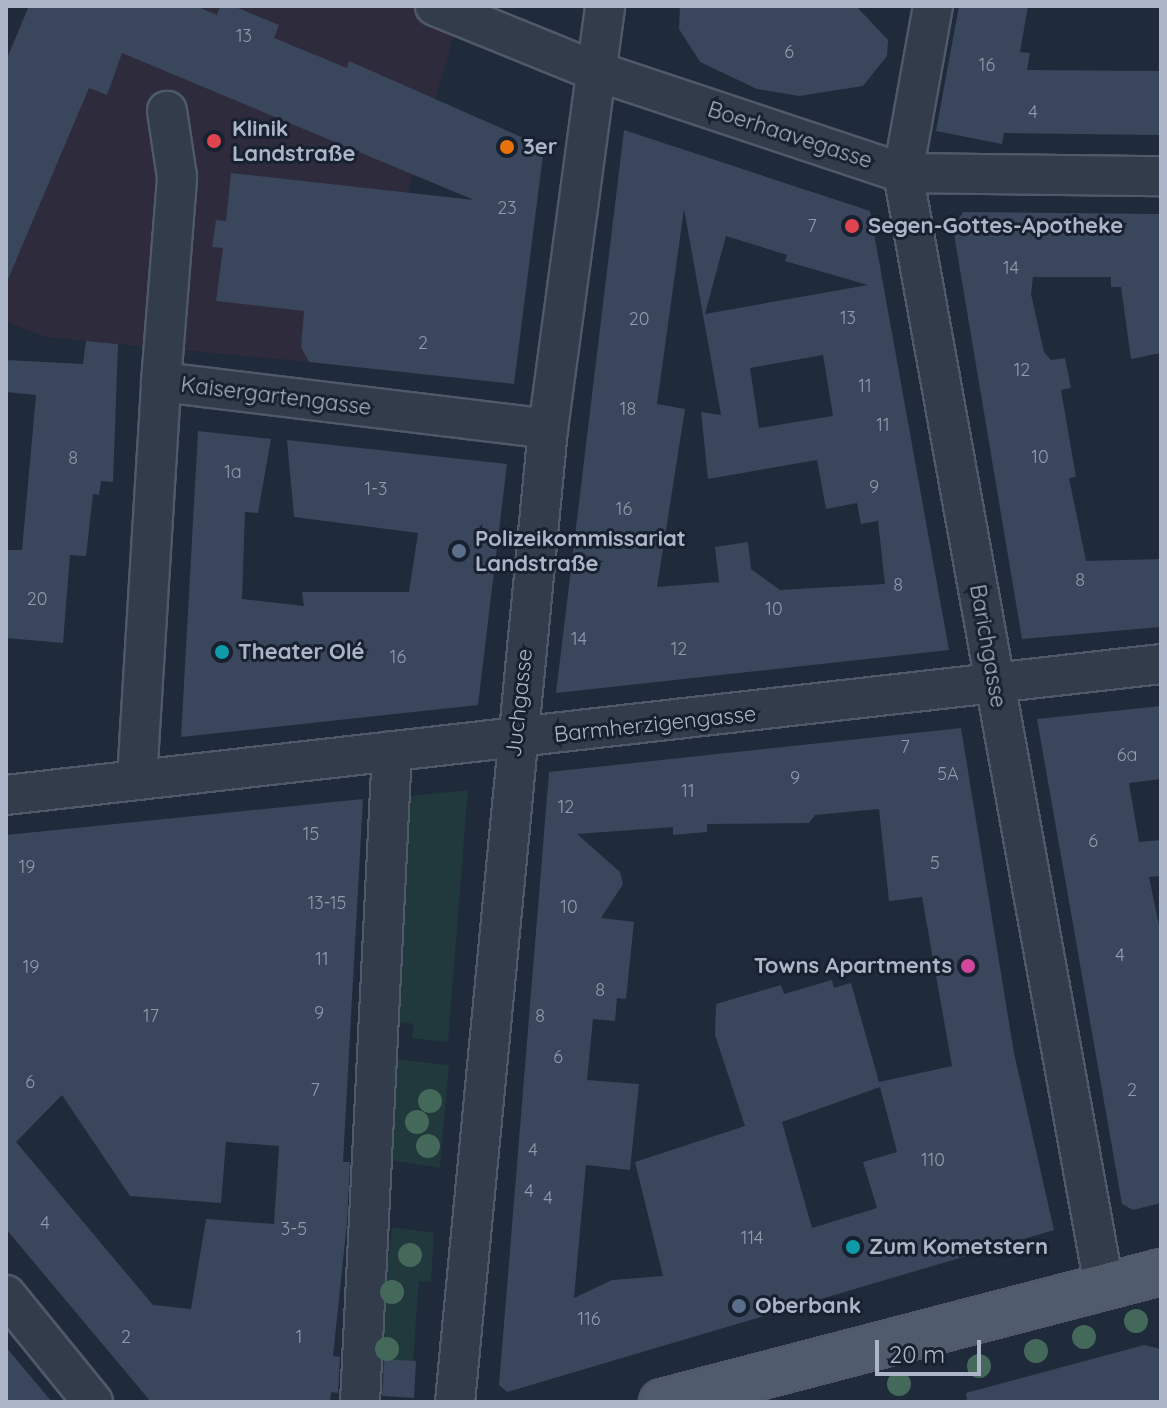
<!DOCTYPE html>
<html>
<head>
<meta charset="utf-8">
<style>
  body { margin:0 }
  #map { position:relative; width:1167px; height:1408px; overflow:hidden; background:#1f2a3b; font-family:Quicksand,sans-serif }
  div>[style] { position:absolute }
  .medical>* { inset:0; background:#2e2b3c }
  .green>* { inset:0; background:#21383c }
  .building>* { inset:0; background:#3a465c }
  .roads { filter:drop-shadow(2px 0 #505969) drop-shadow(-2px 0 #505969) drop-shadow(0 2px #505969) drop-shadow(0 -2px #505969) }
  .minor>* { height:38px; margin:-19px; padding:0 19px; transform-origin:19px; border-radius:19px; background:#333c4b }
  .major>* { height:44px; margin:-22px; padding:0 22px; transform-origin:22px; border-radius:22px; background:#505b6c }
  .trees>* { width:24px; height:24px; margin:-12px; border-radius:50%; background:#446859 }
  .dots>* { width:22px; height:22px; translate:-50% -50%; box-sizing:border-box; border:4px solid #182130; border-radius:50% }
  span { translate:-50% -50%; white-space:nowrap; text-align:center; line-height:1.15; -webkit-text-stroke:6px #182130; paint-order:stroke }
  .number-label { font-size:18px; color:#909aad }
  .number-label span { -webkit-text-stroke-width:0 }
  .poi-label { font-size:22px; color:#adb6c8; font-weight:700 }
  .left { translate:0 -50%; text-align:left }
  .right { translate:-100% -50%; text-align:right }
  .street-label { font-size:22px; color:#adb6c8 }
  .frame { position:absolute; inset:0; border:8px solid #adb6c8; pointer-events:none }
  .scale { position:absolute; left:875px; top:1340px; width:106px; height:36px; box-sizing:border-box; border:4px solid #adb6c8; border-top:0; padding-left:10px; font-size:24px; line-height:28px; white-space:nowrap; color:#adb6c8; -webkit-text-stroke:6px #182130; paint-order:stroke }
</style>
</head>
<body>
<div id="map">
  <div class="medical">
    <div style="clip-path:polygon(28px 6px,487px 6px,457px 24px,399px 223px,383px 369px,44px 337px,6px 321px,6px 58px)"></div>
  </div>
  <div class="green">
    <div style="clip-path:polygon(468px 790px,448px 1042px,412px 1038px,413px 1024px,397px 1021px,408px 796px)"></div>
    <div style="clip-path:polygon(395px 1059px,449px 1065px,440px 1168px,390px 1160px)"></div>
    <div style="clip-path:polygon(392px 1227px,434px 1233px,431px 1282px,419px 1281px,413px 1361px,376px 1359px)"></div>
  </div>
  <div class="building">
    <div style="clip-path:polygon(29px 6px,196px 6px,217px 15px,220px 6px,233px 6px,279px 25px,274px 38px,347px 68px,349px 61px,544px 147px,514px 384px,309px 362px,301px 347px,304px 311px,216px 301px,223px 248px,212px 247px,216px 220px,226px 221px,231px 173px,474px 200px,122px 53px,107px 95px,89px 88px,6px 284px,6px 61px)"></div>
    <div style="clip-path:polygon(680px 6px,856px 6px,888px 40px,887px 56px,863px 86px,799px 96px,757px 89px,700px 62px,679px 29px)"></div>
    <div style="clip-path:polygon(959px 6px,1028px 6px,1020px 52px,1030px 53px,1027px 70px,1161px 71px,1161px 135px,1004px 133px,1002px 144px,936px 131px)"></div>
    <div style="clip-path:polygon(evenodd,624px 130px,870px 211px,949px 650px,556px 693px,624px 130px,684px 209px,721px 415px,701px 412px,708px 479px,817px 460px,826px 509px,857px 503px,861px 524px,878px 521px,885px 584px,780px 590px,751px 569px,748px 542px,715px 547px,719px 582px,657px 587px,685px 409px,657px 404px,684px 209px,624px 130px,726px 236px,787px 255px,785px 261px,868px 285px,705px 314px,726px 236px,624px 130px,823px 355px,833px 416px,759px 428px,750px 368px,823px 355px)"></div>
    <div style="clip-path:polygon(963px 212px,1161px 214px,1161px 353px,1131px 359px,1121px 287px,1111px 287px,1111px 277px,1033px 277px,1031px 294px,1044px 352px,1051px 360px,1065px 358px,1071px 388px,1061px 390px,1076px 477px,1069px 478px,1086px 561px,1161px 559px,1161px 627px,1022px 639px,953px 228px)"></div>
    <div style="clip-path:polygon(86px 341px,118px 344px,113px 482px,101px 481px,99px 495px,93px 494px,86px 556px,70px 555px,63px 643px,6px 638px,6px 550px,22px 550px,36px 395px,6px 392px,6px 360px,83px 364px)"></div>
    <div style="clip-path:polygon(198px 431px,271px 439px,258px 513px,245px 512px,242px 599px,304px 606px,302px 592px,409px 592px,418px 533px,294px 517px,287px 440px,507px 464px,478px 705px,181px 737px)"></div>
    <div style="clip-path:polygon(1161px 706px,1161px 779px,1129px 783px,1139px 842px,1161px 840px,1161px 876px,1149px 877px,1161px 935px,1161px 1203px,1133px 1210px,1122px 1204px,1037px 719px)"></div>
    <div style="clip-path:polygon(evenodd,961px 728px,1014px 1053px,1054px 1230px,507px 1392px,499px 1385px,549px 772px,961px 728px,879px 809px,889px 901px,922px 897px,952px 1066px,879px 1082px,851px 983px,834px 988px,832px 980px,784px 994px,781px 985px,716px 1004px,715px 1035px,745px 1126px,635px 1162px,663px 1276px,612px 1280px,574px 1298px,586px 1165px,630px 1170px,639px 1084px,587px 1080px,593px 1019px,615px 1021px,617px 998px,626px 999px,634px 922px,601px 918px,623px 884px,620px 872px,577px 834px,673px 827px,673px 835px,707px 832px,707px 824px,809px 823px,815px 815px,879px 809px,961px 728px,880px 1087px,897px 1152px,863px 1162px,877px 1208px,812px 1228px,782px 1122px,880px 1087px)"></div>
    <div style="clip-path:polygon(evenodd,363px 799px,343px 1162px,350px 1162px,347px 1223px,333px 1356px,340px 1357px,338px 1393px,331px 1392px,330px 1402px,151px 1402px,6px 1229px,6px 835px,363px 799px,62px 1095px,130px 1196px,221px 1203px,226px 1142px,279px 1146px,274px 1224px,206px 1219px,191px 1309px,153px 1305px,16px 1142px,62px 1095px)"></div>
    <div style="clip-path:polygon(1144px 1345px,1161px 1349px,1161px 1402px,967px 1402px,966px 1393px)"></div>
    <div style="clip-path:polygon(6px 1347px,52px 1402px,6px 1402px)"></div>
    <div style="clip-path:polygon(384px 1359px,416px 1361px,414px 1398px,382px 1396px)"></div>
  </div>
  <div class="roads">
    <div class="minor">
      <div style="left:435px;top:6px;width:170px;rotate:22.1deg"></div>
      <div style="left:593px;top:70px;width:327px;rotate:18.4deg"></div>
      <div style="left:903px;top:173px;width:258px;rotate:0.7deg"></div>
      <div style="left:933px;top:6px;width:170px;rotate:100.2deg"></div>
      <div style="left:903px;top:173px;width:1131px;rotate:79.76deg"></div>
      <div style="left:161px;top:382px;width:206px;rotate:-85.5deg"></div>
      <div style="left:177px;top:177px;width:67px;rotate:-98.6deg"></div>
      <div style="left:137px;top:779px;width:398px;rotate:-86.5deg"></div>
      <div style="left:161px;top:382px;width:390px;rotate:6.9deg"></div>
      <div style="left:6px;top:795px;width:1162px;rotate:-6.47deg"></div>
      <div style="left:6px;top:1295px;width:138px;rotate:50.9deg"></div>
      <div style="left:360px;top:1402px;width:652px;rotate:-87.19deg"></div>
      <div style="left:455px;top:1402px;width:977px;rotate:-84.54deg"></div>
      <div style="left:548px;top:429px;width:427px;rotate:-82.3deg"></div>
    </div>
    <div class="major">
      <div style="left:662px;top:1402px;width:516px;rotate:-14.6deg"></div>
    </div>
  </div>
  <div class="trees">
    <div style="left:430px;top:1101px"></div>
    <div style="left:417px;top:1122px"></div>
    <div style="left:428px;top:1146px"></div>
    <div style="left:410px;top:1255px"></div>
    <div style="left:392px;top:1292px"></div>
    <div style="left:1136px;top:1321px"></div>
    <div style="left:1084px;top:1337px"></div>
    <div style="left:387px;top:1349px"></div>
    <div style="left:1036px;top:1351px"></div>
    <div style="left:979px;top:1366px"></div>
    <div style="left:899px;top:1384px"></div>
  </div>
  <div class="dots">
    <div style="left:214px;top:141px;background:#e0444e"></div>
    <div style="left:507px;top:147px;background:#e8710a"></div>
    <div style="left:852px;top:226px;background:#e0444e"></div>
    <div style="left:459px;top:551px;background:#5c6f8a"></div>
    <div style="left:222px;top:652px;background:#0f9aa8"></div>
    <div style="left:968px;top:966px;background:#d1479c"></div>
    <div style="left:853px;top:1247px;background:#0f9aa8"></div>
    <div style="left:739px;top:1306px;background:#5c6f8a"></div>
  </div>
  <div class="number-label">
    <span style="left:244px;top:36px">13</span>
    <span style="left:789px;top:52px">6</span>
    <span style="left:987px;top:65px">16</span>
    <span style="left:1033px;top:112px">4</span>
    <span style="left:507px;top:208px">23</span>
    <span style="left:812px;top:226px">7</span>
    <span style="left:1011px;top:268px">14</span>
    <span style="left:848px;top:318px">13</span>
    <span style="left:639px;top:319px">20</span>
    <span style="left:423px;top:343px">2</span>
    <span style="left:1022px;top:370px">12</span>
    <span style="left:865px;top:386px">11</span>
    <span style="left:628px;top:409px">18</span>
    <span style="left:883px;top:425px">11</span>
    <span style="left:1040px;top:457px">10</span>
    <span style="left:73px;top:458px">8</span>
    <span style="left:233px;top:472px">1a</span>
    <span style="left:874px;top:487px">9</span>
    <span style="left:376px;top:489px">1-3</span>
    <span style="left:624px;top:509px">16</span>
    <span style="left:1080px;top:580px">8</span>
    <span style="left:898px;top:585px">8</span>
    <span style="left:37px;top:599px">20</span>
    <span style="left:774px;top:609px">10</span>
    <span style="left:579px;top:639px">14</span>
    <span style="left:679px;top:649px">12</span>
    <span style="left:398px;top:657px">16</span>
    <span style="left:905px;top:747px">7</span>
    <span style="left:1127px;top:755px">6a</span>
    <span style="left:948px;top:774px">5A</span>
    <span style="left:795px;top:778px">9</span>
    <span style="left:688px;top:791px">11</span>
    <span style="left:566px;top:807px">12</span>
    <span style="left:311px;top:834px">15</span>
    <span style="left:1093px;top:841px">6</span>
    <span style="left:935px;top:863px">5</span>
    <span style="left:27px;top:867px">19</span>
    <span style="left:327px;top:903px">13-15</span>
    <span style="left:569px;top:907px">10</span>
    <span style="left:1120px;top:955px">4</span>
    <span style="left:322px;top:959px">11</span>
    <span style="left:31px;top:967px">19</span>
    <span style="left:600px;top:990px">8</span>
    <span style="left:319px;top:1013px">9</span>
    <span style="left:151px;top:1016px">17</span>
    <span style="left:540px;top:1016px">8</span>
    <span style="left:558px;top:1057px">6</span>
    <span style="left:30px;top:1082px">6</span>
    <span style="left:315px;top:1090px">7</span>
    <span style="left:1132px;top:1090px">2</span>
    <span style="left:533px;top:1150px">4</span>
    <span style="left:933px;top:1160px">110</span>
    <span style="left:529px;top:1191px">4</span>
    <span style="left:548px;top:1198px">4</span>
    <span style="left:45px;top:1223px">4</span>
    <span style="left:294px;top:1229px">3-5</span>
    <span style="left:752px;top:1238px">114</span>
    <span style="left:589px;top:1319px">116</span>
    <span style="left:126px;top:1337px">2</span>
    <span style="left:299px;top:1337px">1</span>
  </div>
  <div class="poi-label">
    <span class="left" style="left:232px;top:141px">Klinik<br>Landstraße</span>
    <span class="left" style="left:523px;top:147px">3er</span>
    <span class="left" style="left:868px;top:226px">Segen-Gottes-Apotheke</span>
    <span class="left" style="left:475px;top:551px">Polizeikommissariat<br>Landstraße</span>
    <span class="left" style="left:238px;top:652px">Theater Olé</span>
    <span class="right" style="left:952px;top:966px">Towns Apartments</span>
    <span class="left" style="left:869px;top:1247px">Zum Kometstern</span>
    <span class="left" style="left:755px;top:1306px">Oberbank</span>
  </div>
  <div class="street-label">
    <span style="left:790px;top:135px;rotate:18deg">Boerhaavegasse</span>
    <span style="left:276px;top:396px;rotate:7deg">Kaisergartengasse</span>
    <span style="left:988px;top:646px;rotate:80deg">Barichgasse</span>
    <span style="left:519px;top:703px;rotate:-84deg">Juchgasse</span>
    <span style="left:655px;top:724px;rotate:-6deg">Barmherzigengasse</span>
  </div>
  <div class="frame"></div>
  <div class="scale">20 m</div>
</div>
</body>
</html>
